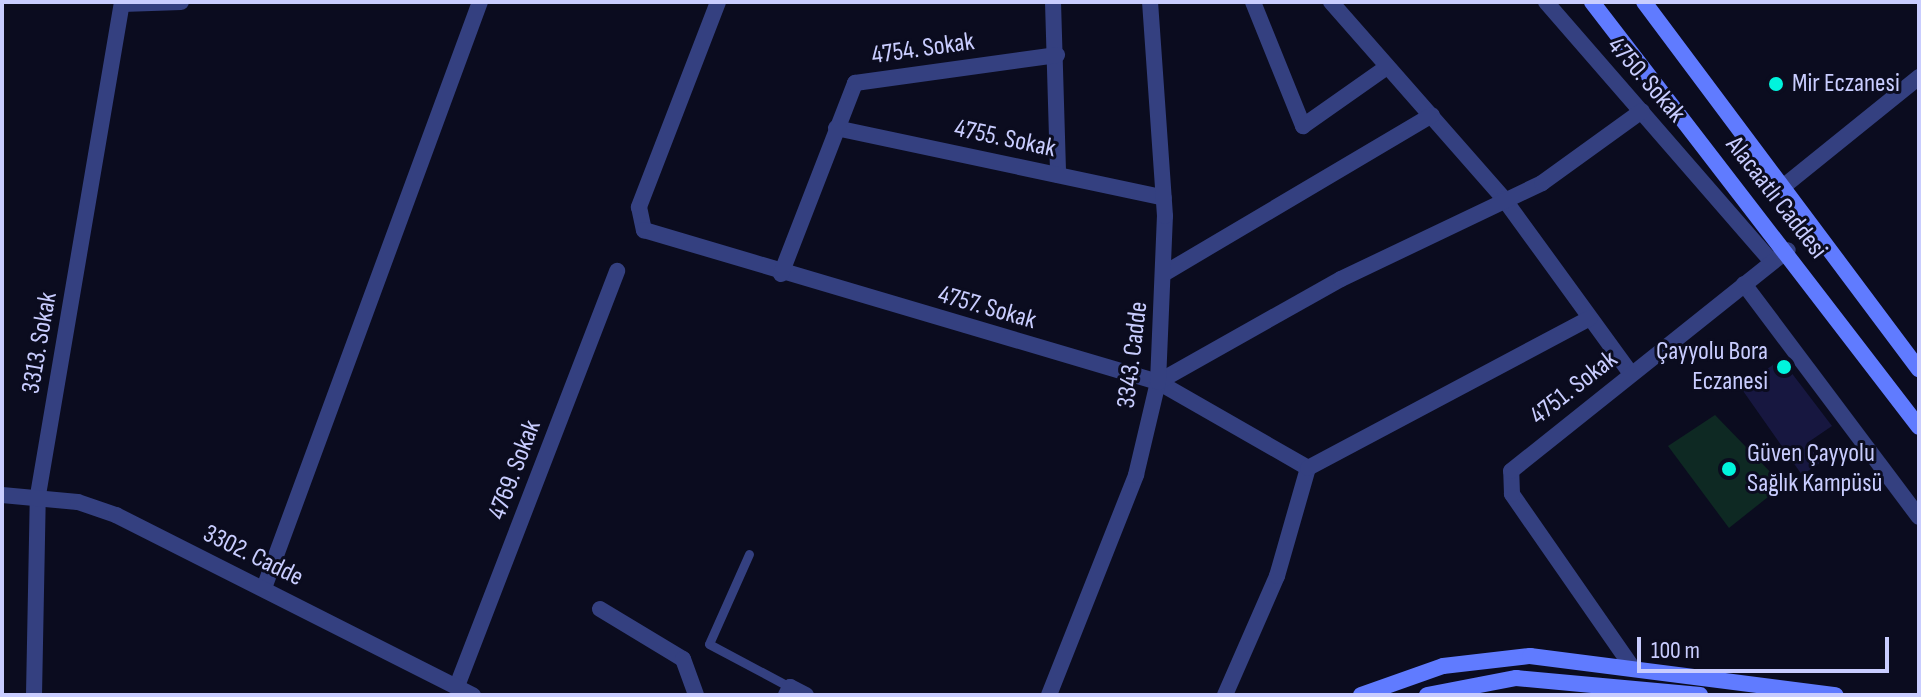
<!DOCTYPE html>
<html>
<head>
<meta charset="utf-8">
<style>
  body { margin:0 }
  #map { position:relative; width:1921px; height:697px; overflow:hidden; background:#0b0c1f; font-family:"Sofia Sans Condensed",sans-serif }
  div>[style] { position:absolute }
  .green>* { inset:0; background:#0e2923 }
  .building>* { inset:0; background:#171740 }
  .service>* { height:9px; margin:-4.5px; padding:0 4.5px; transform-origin:4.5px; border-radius:4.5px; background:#344080 }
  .minor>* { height:16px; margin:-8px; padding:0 8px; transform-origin:8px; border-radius:8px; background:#344080 }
  .tertiary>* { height:16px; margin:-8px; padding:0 8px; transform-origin:8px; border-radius:8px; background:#344080 }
  .secondary>* { height:16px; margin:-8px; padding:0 8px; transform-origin:8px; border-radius:8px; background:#607bff }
  .dots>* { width:22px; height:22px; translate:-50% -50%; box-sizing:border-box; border:4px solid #0b0c1f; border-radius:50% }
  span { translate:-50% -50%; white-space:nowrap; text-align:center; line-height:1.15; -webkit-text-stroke:6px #0b0c1f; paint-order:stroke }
  .street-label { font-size:26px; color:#c9cdff }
  .poi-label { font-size:26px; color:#c9cdff }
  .left { translate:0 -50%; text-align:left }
  .right { translate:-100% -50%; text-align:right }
  .frame { position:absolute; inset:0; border:4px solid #c9cdff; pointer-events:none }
  .scale { position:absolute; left:1637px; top:637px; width:252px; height:36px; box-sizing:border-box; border:4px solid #c9cdff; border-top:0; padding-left:10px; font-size:24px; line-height:28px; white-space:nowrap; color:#c9cdff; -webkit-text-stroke:6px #0b0c1f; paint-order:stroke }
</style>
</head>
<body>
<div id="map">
  <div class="green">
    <div style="clip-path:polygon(1715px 415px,1783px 485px,1729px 528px,1668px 446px)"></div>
  </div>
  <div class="building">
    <div style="clip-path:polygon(1781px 359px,1832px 426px,1807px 443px,1821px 462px,1802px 475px,1741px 388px)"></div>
  </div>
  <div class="service">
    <div style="left:749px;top:554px;width:98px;rotate:114deg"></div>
    <div style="left:709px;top:644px;width:92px;rotate:28deg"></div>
  </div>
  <div class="minor">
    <div style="left:718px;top:2px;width:220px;rotate:111.1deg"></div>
    <div style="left:639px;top:207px;width:24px;rotate:78deg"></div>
    <div style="left:644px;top:230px;width:536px;rotate:16.47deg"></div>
    <div style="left:1158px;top:382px;width:173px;rotate:29.8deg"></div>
    <div style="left:1053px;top:2px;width:173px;rotate:88.3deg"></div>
    <div style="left:1253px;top:2px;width:134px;rotate:68deg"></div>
    <div style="left:1303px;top:126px;width:103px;rotate:-35.1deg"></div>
    <div style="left:1331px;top:2px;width:262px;rotate:48.7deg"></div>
    <div style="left:1504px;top:199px;width:216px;rotate:54deg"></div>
    <div style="left:1546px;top:2px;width:344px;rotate:49deg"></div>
    <div style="left:122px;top:4px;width:59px;rotate:-1.9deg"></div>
    <div style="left:836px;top:128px;width:335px;rotate:12deg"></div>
    <div style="left:1784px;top:186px;width:174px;rotate:-38.9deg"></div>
    <div style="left:1165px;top:273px;width:310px;rotate:-30.6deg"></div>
    <div style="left:781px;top:274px;width:205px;rotate:-68.8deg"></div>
    <div style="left:855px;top:83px;width:204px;rotate:-7.9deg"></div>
    <div style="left:1744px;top:284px;width:291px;rotate:53.1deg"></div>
    <div style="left:1158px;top:382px;width:210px;rotate:-29.4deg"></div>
    <div style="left:1341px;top:279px;width:223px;rotate:-25.5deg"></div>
    <div style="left:1542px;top:183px;width:123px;rotate:-35.8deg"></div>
    <div style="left:264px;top:588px;width:625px;rotate:-69.77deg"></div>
    <div style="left:600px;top:609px;width:97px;rotate:31.1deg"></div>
    <div style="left:683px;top:659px;width:38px;rotate:70deg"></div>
    <div style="left:1630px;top:664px;width:207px;rotate:-124.8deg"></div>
    <div style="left:1512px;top:494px;width:23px;rotate:-92deg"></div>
    <div style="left:1511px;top:471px;width:354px;rotate:-38.6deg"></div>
    <div style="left:457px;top:686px;width:445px;rotate:-68.9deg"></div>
    <div style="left:34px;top:695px;width:200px;rotate:-88.9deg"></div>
    <div style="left:38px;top:495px;width:500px;rotate:-80.33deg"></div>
    <div style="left:786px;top:695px;width:9px;rotate:-63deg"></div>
    <div style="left:790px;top:687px;width:18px;rotate:27deg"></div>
    <div style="left:1225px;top:695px;width:130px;rotate:-66.4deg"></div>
    <div style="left:1277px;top:576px;width:112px;rotate:-74deg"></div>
    <div style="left:1308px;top:468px;width:319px;rotate:-28deg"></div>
  </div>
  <div class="tertiary">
    <div style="left:2px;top:495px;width:76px;rotate:5.3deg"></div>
    <div style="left:78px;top:502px;width:40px;rotate:18.9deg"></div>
    <div style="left:116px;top:515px;width:400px;rotate:26.8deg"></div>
    <div style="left:1049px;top:695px;width:237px;rotate:-68.4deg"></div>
    <div style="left:1136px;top:475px;width:96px;rotate:-76.7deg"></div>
    <div style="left:1158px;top:382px;width:166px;rotate:-87.6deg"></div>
    <div style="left:1165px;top:216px;width:215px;rotate:-94deg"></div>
  </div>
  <div class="secondary">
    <div style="left:1592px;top:2px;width:536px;rotate:52.42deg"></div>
    <div style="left:1644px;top:2px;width:459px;rotate:53.2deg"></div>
    <div style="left:1361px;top:695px;width:87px;rotate:-19.5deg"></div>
    <div style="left:1443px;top:666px;width:88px;rotate:-6.6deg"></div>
    <div style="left:1530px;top:656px;width:308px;rotate:7.3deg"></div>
    <div style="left:1427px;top:695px;width:91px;rotate:-10.8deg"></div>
    <div style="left:1516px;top:678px;width:185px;rotate:5.3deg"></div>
  </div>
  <div class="dots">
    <div style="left:1776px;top:84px;background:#00f4dd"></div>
    <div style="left:1784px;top:367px;background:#00f4dd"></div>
    <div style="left:1729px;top:469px;background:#00f4dd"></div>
  </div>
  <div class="street-label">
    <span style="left:923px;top:49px;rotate:-8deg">4754. Sokak</span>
    <span style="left:1646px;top:80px;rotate:49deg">4750. Sokak</span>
    <span style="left:1005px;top:139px;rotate:12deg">4755. Sokak</span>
    <span style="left:1776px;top:198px;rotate:52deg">Alacaatlı Caddesi</span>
    <span style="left:987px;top:308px;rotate:16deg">4757. Sokak</span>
    <span style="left:40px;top:343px;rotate:-80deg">3313. Sokak</span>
    <span style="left:1133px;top:355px;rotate:-83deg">3343. Cadde</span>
    <span style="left:1574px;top:388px;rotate:-38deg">4751. Sokak</span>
    <span style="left:515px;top:470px;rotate:-69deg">4769. Sokak</span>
    <span style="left:253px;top:556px;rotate:26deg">3302. Cadde</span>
  </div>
  <div class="poi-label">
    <span class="left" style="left:1792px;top:84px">Mir Eczanesi</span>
    <span class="right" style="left:1768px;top:367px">Çayyolu Bora<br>Eczanesi</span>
    <span class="left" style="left:1747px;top:469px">Güven Çayyolu<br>Sağlık Kampüsü</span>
  </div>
  <div class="frame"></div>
  <div class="scale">100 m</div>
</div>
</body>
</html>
